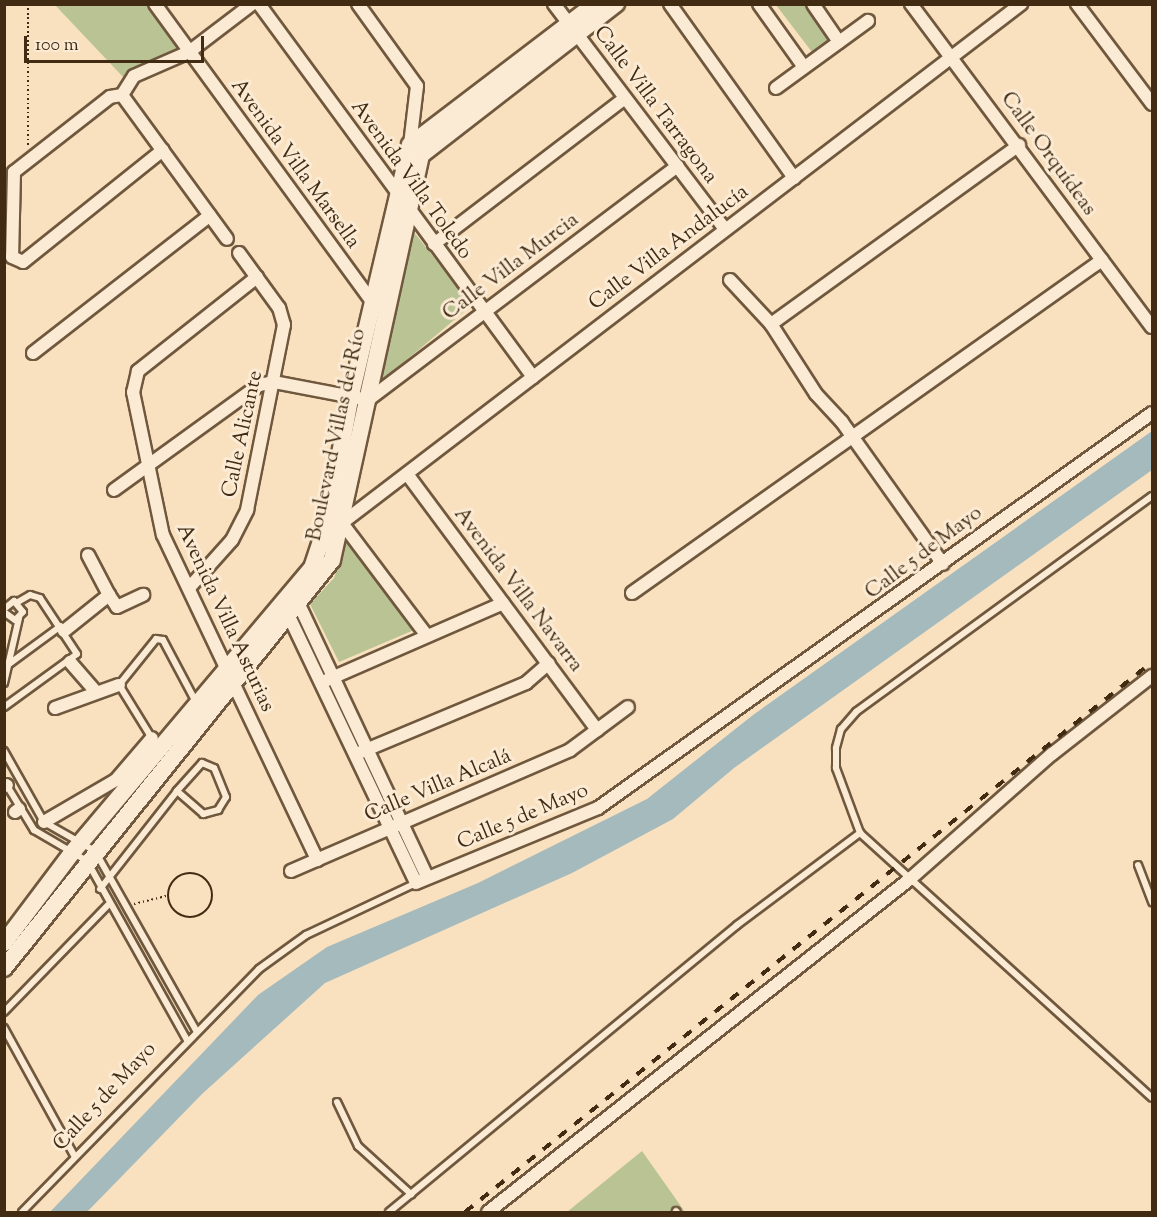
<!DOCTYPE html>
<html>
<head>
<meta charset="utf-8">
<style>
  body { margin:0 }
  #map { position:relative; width:1157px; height:1217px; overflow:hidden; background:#f9e0be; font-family:"Sorts Mill Goudy",serif }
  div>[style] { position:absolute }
  .green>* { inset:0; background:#bac394 }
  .water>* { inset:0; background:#a4babd }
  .path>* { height:2px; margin-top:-1px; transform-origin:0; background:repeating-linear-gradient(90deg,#412b12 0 1.5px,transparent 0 4.5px) }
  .path>.ring { margin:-1px; padding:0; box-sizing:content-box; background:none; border:2px solid #412b12; border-radius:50% }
  .roads { filter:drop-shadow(2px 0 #6f583d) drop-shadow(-2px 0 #6f583d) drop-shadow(0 2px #6f583d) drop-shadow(0 -2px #6f583d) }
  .lane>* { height:6px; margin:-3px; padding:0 3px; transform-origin:3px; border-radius:3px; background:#fbebd5 }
  .street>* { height:12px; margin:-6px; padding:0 6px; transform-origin:6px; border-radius:6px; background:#fbebd5 }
  .secondary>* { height:16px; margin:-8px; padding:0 8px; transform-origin:8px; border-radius:8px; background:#fbebd5 }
  .rail>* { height:4px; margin-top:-2px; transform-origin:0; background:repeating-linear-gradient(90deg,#412b12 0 10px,transparent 0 20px) }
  span { translate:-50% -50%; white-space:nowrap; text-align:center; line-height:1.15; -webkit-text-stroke:6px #fbebd5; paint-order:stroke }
  .street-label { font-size:21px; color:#412b12 }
  .frame { position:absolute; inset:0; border:6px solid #412b12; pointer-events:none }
  .scale { position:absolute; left:24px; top:36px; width:180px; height:27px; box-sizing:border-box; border:3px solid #412b12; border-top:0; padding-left:8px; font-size:18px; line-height:21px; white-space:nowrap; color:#412b12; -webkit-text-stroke:4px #fbebd5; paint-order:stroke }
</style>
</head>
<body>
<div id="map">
  <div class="green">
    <div style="clip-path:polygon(55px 5px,151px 5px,184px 50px,125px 79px)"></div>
    <div style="clip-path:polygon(776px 5px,812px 5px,835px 35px,812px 52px)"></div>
    <div style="clip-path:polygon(413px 231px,472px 305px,379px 383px)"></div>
    <div style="clip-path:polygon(349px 535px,414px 630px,339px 662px,310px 604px,334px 578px)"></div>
    <div style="clip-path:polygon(642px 1151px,685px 1212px,567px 1212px)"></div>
  </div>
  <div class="water">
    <div style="clip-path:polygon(1152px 431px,1152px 470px,734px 768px,673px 819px,572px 873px,325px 983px,202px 1094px,87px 1212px,50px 1212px,258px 995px,327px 947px,478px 883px,647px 799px,753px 715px)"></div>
  </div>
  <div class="path">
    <div style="left:28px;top:145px;width:141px;rotate:-90deg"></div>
    <div class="ring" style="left:168px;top:873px;width:42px;height:42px"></div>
    <div style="left:134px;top:904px;width:33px;rotate:-14deg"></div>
  </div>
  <div class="roads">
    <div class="lane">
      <div style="left:1152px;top:496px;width:366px;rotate:143.9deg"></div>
      <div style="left:856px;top:712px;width:23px;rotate:131deg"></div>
      <div style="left:841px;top:729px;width:20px;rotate:105deg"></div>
      <div style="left:836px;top:748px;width:20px;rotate:90deg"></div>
      <div style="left:836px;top:768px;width:69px;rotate:69.7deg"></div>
      <div style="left:860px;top:833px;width:394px;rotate:42.2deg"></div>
      <div style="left:4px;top:609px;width:13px;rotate:-39deg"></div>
      <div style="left:14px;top:601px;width:14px;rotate:51deg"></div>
      <div style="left:23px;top:612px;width:11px;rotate:135deg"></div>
      <div style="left:15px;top:620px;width:14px;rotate:-144deg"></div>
      <div style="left:9px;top:664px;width:64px;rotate:-36.2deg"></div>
      <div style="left:4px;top:683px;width:67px;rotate:-77deg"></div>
      <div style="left:4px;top:707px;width:90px;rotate:-36deg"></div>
      <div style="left:77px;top:654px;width:67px;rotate:-123.5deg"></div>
      <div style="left:40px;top:598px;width:10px;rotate:-163deg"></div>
      <div style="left:30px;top:595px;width:14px;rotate:150deg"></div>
      <div style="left:153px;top:740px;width:65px;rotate:-121.7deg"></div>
      <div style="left:119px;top:685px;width:59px;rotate:-51.2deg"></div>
      <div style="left:156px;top:639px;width:7px;rotate:8deg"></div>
      <div style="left:163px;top:640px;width:72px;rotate:62deg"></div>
      <div style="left:4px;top:751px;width:81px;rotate:60.6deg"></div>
      <div style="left:44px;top:822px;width:59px;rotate:29.6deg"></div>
      <div style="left:95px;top:851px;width:206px;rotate:60.6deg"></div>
      <div style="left:6px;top:784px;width:54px;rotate:58.7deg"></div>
      <div style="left:34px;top:830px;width:61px;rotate:30.3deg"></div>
      <div style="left:87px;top:861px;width:205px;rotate:60.8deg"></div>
      <div style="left:1138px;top:865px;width:40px;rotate:69deg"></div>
      <div style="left:100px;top:889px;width:125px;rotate:-51.8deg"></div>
      <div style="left:177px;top:791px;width:35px;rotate:41deg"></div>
      <div style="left:203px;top:814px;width:16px;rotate:-15deg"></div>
      <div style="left:218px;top:810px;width:15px;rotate:-58deg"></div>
      <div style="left:226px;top:797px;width:31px;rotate:-112deg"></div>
      <div style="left:214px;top:768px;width:13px;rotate:-157deg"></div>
      <div style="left:202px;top:763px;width:38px;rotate:132deg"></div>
      <div style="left:4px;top:1012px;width:149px;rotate:-45.8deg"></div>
      <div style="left:4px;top:1028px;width:147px;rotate:61.2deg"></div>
      <div style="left:337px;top:1102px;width:49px;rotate:64.5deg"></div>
      <div style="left:358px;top:1146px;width:72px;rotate:42.2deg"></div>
      <div style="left:676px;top:1211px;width:1px;rotate:45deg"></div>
      <div style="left:22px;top:1212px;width:339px;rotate:-45.7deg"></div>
      <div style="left:259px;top:969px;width:58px;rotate:-35.9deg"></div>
      <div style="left:306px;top:935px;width:122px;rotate:-25.3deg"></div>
      <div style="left:389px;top:1212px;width:451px;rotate:-39.5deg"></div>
      <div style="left:737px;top:925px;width:154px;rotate:-36.8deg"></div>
    </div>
    <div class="street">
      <div style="left:155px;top:4px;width:374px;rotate:53.9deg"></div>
      <div style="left:259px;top:4px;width:463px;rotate:53.7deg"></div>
      <div style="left:358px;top:4px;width:101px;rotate:54.3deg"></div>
      <div style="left:417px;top:86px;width:59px;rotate:96.8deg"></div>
      <div style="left:554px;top:4px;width:283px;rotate:52.8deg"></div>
      <div style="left:670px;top:4px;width:214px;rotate:54.5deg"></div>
      <div style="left:759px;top:4px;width:77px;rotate:54.5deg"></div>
      <div style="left:813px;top:4px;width:46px;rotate:55.6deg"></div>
      <div style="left:911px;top:4px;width:403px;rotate:53.3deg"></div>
      <div style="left:1077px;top:4px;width:125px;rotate:53.1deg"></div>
      <div style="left:776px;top:88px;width:114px;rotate:-36.1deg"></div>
      <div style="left:122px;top:95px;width:12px;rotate:171deg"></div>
      <div style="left:110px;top:97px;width:122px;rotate:142deg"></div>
      <div style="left:14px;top:172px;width:85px;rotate:91.3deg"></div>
      <div style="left:12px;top:257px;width:12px;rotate:24deg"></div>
      <div style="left:23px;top:262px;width:179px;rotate:-38.7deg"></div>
      <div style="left:122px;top:95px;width:178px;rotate:53.9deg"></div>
      <div style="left:122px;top:95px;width:22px;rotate:-58deg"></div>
      <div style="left:134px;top:76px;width:60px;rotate:-23.6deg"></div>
      <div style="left:189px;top:52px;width:79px;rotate:-37.3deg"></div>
      <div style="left:434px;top:244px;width:240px;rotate:-37.4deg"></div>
      <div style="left:257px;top:277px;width:152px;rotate:141.7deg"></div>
      <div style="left:138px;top:371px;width:22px;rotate:103deg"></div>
      <div style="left:133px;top:392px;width:146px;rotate:78.2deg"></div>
      <div style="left:163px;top:535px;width:360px;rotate:64.6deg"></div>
      <div style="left:730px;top:280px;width:60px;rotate:47deg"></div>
      <div style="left:771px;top:324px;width:83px;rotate:57.3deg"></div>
      <div style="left:816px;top:394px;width:38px;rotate:47deg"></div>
      <div style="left:842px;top:422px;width:174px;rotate:54.6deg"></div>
      <div style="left:771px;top:324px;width:306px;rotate:-35.8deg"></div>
      <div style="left:33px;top:353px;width:224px;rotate:-37.9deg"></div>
      <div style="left:407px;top:474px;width:319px;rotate:53.4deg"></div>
      <div style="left:114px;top:490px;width:179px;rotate:-35.9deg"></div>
      <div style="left:259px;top:385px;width:15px;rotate:-11deg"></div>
      <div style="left:274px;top:382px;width:96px;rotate:10.8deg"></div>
      <div style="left:368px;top:400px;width:388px;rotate:-37.1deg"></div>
      <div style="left:342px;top:523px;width:855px;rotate:-37.39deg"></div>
      <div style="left:342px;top:523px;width:141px;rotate:53deg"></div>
      <div style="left:189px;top:588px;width:64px;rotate:-48.1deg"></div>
      <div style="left:232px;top:540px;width:34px;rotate:-63deg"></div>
      <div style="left:247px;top:510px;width:189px;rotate:-78.7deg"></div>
      <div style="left:284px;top:325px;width:18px;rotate:-106deg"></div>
      <div style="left:279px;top:308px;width:68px;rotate:-126deg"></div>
      <div style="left:632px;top:593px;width:576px;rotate:-35.32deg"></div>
      <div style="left:109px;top:595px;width:14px;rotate:56deg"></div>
      <div style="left:117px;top:607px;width:29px;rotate:-25deg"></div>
      <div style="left:295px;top:596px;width:310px;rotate:64.8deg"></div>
      <div style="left:286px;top:610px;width:302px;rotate:64.5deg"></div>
      <div style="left:416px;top:883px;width:197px;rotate:-22.4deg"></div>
      <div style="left:598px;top:808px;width:680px;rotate:-35.49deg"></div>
      <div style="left:64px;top:631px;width:58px;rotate:-38.7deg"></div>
      <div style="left:109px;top:595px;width:45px;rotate:-117.7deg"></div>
      <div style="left:70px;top:662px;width:40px;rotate:49deg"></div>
      <div style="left:327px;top:680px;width:192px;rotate:-23.6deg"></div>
      <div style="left:55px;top:708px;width:68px;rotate:-19.8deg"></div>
      <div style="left:361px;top:752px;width:179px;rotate:-22.7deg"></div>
      <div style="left:526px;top:683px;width:30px;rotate:-41deg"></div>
      <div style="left:5px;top:786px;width:2px;rotate:-27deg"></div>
      <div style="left:15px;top:812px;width:5px;rotate:-37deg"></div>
      <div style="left:44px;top:822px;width:83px;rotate:-30.3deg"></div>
      <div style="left:116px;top:780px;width:55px;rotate:-49.4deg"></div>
      <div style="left:291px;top:871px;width:304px;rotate:-23.4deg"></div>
      <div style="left:570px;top:750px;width:72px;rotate:-36.6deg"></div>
      <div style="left:488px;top:1212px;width:538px;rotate:-38.28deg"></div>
      <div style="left:910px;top:879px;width:189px;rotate:-41.4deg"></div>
      <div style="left:1052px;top:754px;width:127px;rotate:-38deg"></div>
    </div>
    <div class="secondary">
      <div style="left:4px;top:943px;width:111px;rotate:-53deg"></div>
      <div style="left:71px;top:854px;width:374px;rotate:-49.9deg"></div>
      <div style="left:312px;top:568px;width:51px;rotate:-71.6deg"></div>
      <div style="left:328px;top:520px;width:123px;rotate:-79.7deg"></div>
      <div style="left:350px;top:399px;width:261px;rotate:-76.7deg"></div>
      <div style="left:410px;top:145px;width:233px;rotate:-37.3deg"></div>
      <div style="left:4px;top:968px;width:523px;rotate:-51.2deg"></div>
      <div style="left:332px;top:560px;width:415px;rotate:-77.6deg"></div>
      <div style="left:421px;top:155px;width:247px;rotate:-37.8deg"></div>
    </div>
  </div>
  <div class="rail">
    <div style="left:465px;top:1212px;width:880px;rotate:-38.68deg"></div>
  </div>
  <div class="street-label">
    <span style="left:655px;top:105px;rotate:53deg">Calle Villa Tarragona</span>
    <span style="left:1048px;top:154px;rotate:54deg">Calle Orquídeas</span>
    <span style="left:295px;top:164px;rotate:54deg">Avenida Villa Marsella</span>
    <span style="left:411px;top:180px;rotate:54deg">Avenida Villa Toledo</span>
    <span style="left:669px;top:248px;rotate:-37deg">Calle Villa Andalucía</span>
    <span style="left:511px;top:267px;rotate:-37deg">Calle Villa Murcia</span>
    <span style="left:243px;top:434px;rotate:-78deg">Calle Alicante</span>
    <span style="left:337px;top:435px;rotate:-78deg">Boulevard Villas del Río</span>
    <span style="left:924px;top:553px;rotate:-37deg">Calle 5 de Mayo</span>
    <span style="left:518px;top:590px;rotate:53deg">Avenida Villa Navarra</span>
    <span style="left:225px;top:618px;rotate:65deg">Avenida Villa Asturias</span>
    <span style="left:438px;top:786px;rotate:-23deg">Calle Villa Alcalá</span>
    <span style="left:523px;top:817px;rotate:-23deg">Calle 5 de Mayo</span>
    <span style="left:105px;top:1097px;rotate:-47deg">Calle 5 de Mayo</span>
  </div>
  <div class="frame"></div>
  <div class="scale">100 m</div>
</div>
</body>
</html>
